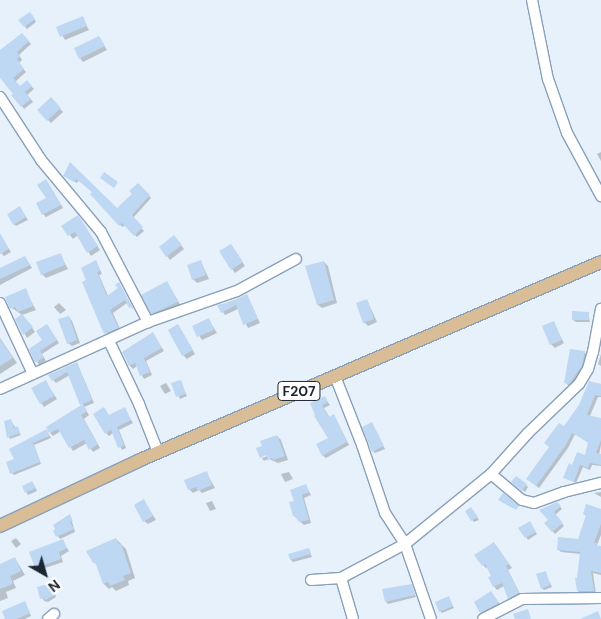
<!DOCTYPE html>
<html>
<head>
<meta charset="utf-8">
<style>
  body { margin:0 }
  #map { position:relative; width:601px; height:619px; overflow:hidden; background:#e7f1fc; font-family:"DM Sans",sans-serif }
  div>[style] { position:absolute }
  .shadow>* { inset:0; background:#0003 }
  .building>* { inset:0; background:#bed7f2 }
  .roads { filter:drop-shadow(1px 0 #89a0ba) drop-shadow(-1px 0 #89a0ba) drop-shadow(0 1px #89a0ba) drop-shadow(0 -1px #89a0ba) }
  .minor>* { height:10px; margin:-5px; padding:0 5px; transform-origin:5px; border-radius:5px; background:#fff }
  .major>* { height:12px; margin:-6px; padding:0 6px; transform-origin:6px; border-radius:6px; background:#d8bd96 }
  span { translate:-50% -50%; white-space:nowrap; text-align:center; line-height:1.15; -webkit-text-stroke:5px #fff; paint-order:stroke }
  .shield-label span { padding:1px 4px; background:#fff; border:1px solid; border-radius:4px; -webkit-text-stroke-width:0 }
  .shield-label { font-size:14px; color:#1e2731; font-weight:700 }
  .north { position:absolute; left:20px; top:549px; width:50px; height:50px; -webkit-text-stroke:4px #fff; paint-order:stroke; rotate:142deg; font-size:14px; font-weight:700; line-height:20px; text-align:center; color:#1e2731 }
  .north::after { content:''; display:block; margin:auto; width:18px; height:22px; background:#1e2731; clip-path:polygon(50% 0,100% 100%,50% 72%,0 100%) }
</style>
</head>
<body>
<div id="map">
  <div class="shadow">
    <div style="clip-path:polygon(32px 15px,36px 22px,27px 29px,25px 27px)"></div>
    <div style="clip-path:polygon(82px 18px,89px 30px,65px 40px,58px 28px)"></div>
    <div style="clip-path:polygon(22px 34px,31px 44px,19px 55px,22px 60px,19px 63px,26px 72px,15px 82px,20px 88px,27px 82px,34px 89px,27px 95px,33px 102px,24px 109px,0 71px,0 55px)"></div>
    <div style="clip-path:polygon(99px 37px,107px 50px,83px 62px,80px 58px)"></div>
    <div style="clip-path:polygon(51px 99px,63px 112px,51px 123px,38px 110px)"></div>
    <div style="clip-path:polygon(601px 152px,601px 161px,597px 154px)"></div>
    <div style="clip-path:polygon(70px 164px,117px 209px,134px 194px,138px 185px,151px 198px,133px 218px,144px 231px,137px 237px,125px 225px,123px 227px,120px 225px,93px 192px,79px 180px,77px 183px,67px 177px)"></div>
    <div style="clip-path:polygon(48px 183px,63px 208px,46px 217px,43px 214px,48px 198px)"></div>
    <div style="clip-path:polygon(20px 208px,28px 220px,16px 226px,14px 224px)"></div>
    <div style="clip-path:polygon(81px 220px,100px 250px,91px 256px,78px 235px,73px 239px,63px 226px)"></div>
    <div style="clip-path:polygon(0 235px,11px 252px,4px 256px,0 252px)"></div>
    <div style="clip-path:polygon(178px 241px,184px 249px,170px 260px,167px 256px)"></div>
    <div style="clip-path:polygon(231px 245px,245px 266px,235px 273px,232px 269px)"></div>
    <div style="clip-path:polygon(60px 254px,68px 269px,46px 278px,42px 274px)"></div>
    <div style="clip-path:polygon(25px 257px,32px 268px,0 285px,0 270px)"></div>
    <div style="clip-path:polygon(96px 261px,102px 274px,99px 275px,108px 296px,119px 289px,119px 284px,134px 310px,127px 303px,113px 313px,121px 331px,108px 336px,83px 283px,87px 281px)"></div>
    <div style="clip-path:polygon(201px 262px,209px 279px,197px 283px,193px 279px)"></div>
    <div style="clip-path:polygon(324px 262px,328px 266px,337px 303px,322px 308px,318px 305px,306px 267px)"></div>
    <div style="clip-path:polygon(167px 282px,181px 306px,156px 316px,152px 313px)"></div>
    <div style="clip-path:polygon(25px 290px,36px 310px,22px 315px,12px 308px,6px 298px)"></div>
    <div style="clip-path:polygon(247px 295px,260px 323px,248px 328px,238px 309px,225px 315px,219px 306px)"></div>
    <div style="clip-path:polygon(367px 300px,377px 322px,368px 326px,364px 322px)"></div>
    <div style="clip-path:polygon(59px 303px,66px 310px,60px 314px,54px 307px)"></div>
    <div style="clip-path:polygon(588px 313px,590px 322px,576px 322px,573px 320px)"></div>
    <div style="clip-path:polygon(69px 317px,72px 321px,80px 343px,72px 346px,68px 343px)"></div>
    <div style="clip-path:polygon(26px 319px,35px 332px,27px 338px,17px 320px)"></div>
    <div style="clip-path:polygon(209px 320px,217px 333px,202px 340px,194px 327px)"></div>
    <div style="clip-path:polygon(553px 323px,564px 343px,555px 348px,551px 344px)"></div>
    <div style="clip-path:polygon(47px 325px,59px 343px,42px 354px,46px 361px,39px 365px,30px 349px,43px 341px)"></div>
    <div style="clip-path:polygon(178px 325px,195px 354px,187px 359px,183px 355px)"></div>
    <div style="clip-path:polygon(153px 334px,164px 351px,146px 361px,152px 375px,144px 379px,137px 366px,133px 369px,130px 366px,123px 352px)"></div>
    <div style="clip-path:polygon(0 338px,17px 363px,0 374px)"></div>
    <div style="clip-path:polygon(584px 352px,586px 354px,583px 369px,576px 382px,571px 386px,568px 385px,566px 383px)"></div>
    <div style="clip-path:polygon(601px 354px,601px 366px,598px 364px)"></div>
    <div style="clip-path:polygon(77px 363px,94px 403px,84px 407px,89px 415px,84px 419px,100px 448px,93px 452px,87px 443px,73px 451px,61px 431px,53px 436px,50px 433px,83px 406px,70px 375px,56px 383px,53px 380px)"></div>
    <div style="clip-path:polygon(45px 381px,57px 399px,44px 407px,41px 403px)"></div>
    <div style="clip-path:polygon(180px 381px,187px 396px,180px 399px,173px 384px)"></div>
    <div style="clip-path:polygon(166px 383px,171px 391px,165px 394px,160px 386px)"></div>
    <div style="clip-path:polygon(601px 385px,601px 397px,598px 397px,590px 416px,601px 419px,601px 445px,599px 455px,601px 455px,601px 466px,592px 465px,590px 470px,583px 467px,576px 483px,565px 477px,573px 466px,586px 456px,589px 443px,575px 434px,568px 448px,539px 488px,530px 481px,564px 428px)"></div>
    <div style="clip-path:polygon(325px 398px,330px 405px,324px 408px,330px 418px,333px 416px,336px 419px,349px 445px,326px 458px,323px 456px,330px 438px,315px 416px)"></div>
    <div style="clip-path:polygon(124px 408px,133px 423px,119px 430px,126px 448px,122px 450px,113px 433px,109px 436px,106px 433px,110px 416px)"></div>
    <div style="clip-path:polygon(10px 420px,21px 435px,10px 439px,9px 437px)"></div>
    <div style="clip-path:polygon(373px 426px,385px 449px,375px 453px,373px 451px)"></div>
    <div style="clip-path:polygon(47px 431px,51px 438px,34px 445px,41px 464px,14px 475px,12px 473px,15px 459px,11px 450px)"></div>
    <div style="clip-path:polygon(277px 436px,281px 440px,288px 460px,278px 463px,269px 459px,264px 461px,262px 458px,273px 454px)"></div>
    <div style="clip-path:polygon(206px 472px,215px 488px,202px 493px,199px 490px,193px 493px,189px 489px)"></div>
    <div style="clip-path:polygon(289px 472px,293px 479px,285px 482px,281px 474px)"></div>
    <div style="clip-path:polygon(513px 482px,526px 485px,528px 487px,525px 492px)"></div>
    <div style="clip-path:polygon(34px 485px,37px 491px,28px 495px,26px 492px)"></div>
    <div style="clip-path:polygon(306px 486px,311px 495px,304px 498px,311px 523px,304px 525px,294px 516px,296px 502px)"></div>
    <div style="clip-path:polygon(601px 492px,601px 497px,594px 493px)"></div>
    <div style="clip-path:polygon(144px 501px,156px 520px,148px 524px,144px 521px)"></div>
    <div style="clip-path:polygon(212px 501px,216px 509px,210px 511px,206px 503px)"></div>
    <div style="clip-path:polygon(557px 503px,562px 509px,555px 515px,564px 526px,555px 534px,546px 523px,550px 520px)"></div>
    <div style="clip-path:polygon(601px 510px,601px 535px,597px 545px,601px 554px,601px 575px,593px 573px,596px 594px,581px 594px,578px 591px,581px 554px,561px 552px,558px 549px,579px 541px,587px 517px,584px 514px)"></div>
    <div style="clip-path:polygon(473px 511px,479px 520px,474px 522px,472px 520px)"></div>
    <div style="clip-path:polygon(71px 518px,75px 532px,60px 539px,54px 531px)"></div>
    <div style="clip-path:polygon(531px 525px,537px 534px,528px 540px,520px 528px)"></div>
    <div style="clip-path:polygon(16px 538px,21px 544px,16px 548px,11px 541px)"></div>
    <div style="clip-path:polygon(116px 539px,126px 549px,135px 578px,128px 581px,129px 585px,116px 591px,112px 587px,109px 589px,104px 584px,98px 566px,94px 562px)"></div>
    <div style="clip-path:polygon(62px 541px,69px 551px,61px 556px,63px 562px,39px 570px,36px 567px)"></div>
    <div style="clip-path:polygon(497px 547px,512px 568px,508px 570px,521px 596px,512px 601px,504px 586px,497px 590px,494px 586px,493px 576px,488px 567px,486px 568px,483px 565px)"></div>
    <div style="clip-path:polygon(309px 550px,312px 557px,293px 562px,291px 560px,290px 555px)"></div>
    <div style="clip-path:polygon(15px 558px,25px 575px,13px 581px,16px 588px,6px 592px,8px 598px,0 601px,0 565px)"></div>
    <div style="clip-path:polygon(545px 573px,552px 587px,544px 590px,542px 588px)"></div>
    <div style="clip-path:polygon(51px 584px,56px 597px,48px 602px,44px 601px,38px 588px)"></div>
    <div style="clip-path:polygon(411px 585px,416px 597px,388px 604px,386px 602px)"></div>
    <div style="clip-path:polygon(491px 592px,502px 607px,485px 615px,481px 612px)"></div>
    <div style="clip-path:polygon(449px 598px,454px 608px,442px 613px,440px 611px)"></div>
    <div style="clip-path:polygon(25px 603px,31px 616px,25px 619px,6px 619px)"></div>
  </div>
  <div class="building">
    <div style="clip-path:polygon(30px 12px,35px 19px,24px 27px,18px 20px)"></div>
    <div style="clip-path:polygon(83px 16px,87px 26px,60px 37px,56px 27px)"></div>
    <div style="clip-path:polygon(22px 33px,29px 41px,17px 52px,20px 56px,17px 59px,24px 69px,13px 78px,20px 86px,27px 80px,32px 86px,25px 92px,31px 99px,21px 107px,11px 95px,13px 94px,0 78px,0 50px)"></div>
    <div style="clip-path:polygon(99px 36px,105px 46px,79px 59px,74px 48px)"></div>
    <div style="clip-path:polygon(51px 97px,61px 108px,47px 121px,37px 110px)"></div>
    <div style="clip-path:polygon(70px 162px,117px 208px,132px 194px,129px 191px,138px 183px,150px 195px,132px 215px,143px 227px,134px 236px,122px 223px,119px 226px,90px 194px,92px 192px,76px 179px,74px 182px,63px 176px)"></div>
    <div style="clip-path:polygon(104px 172px,118px 182px,114px 188px,100px 178px)"></div>
    <div style="clip-path:polygon(46px 179px,61px 205px,42px 215px,36px 203px,46px 198px,37px 185px)"></div>
    <div style="clip-path:polygon(20px 206px,26px 217px,13px 225px,7px 214px)"></div>
    <div style="clip-path:polygon(78px 215px,98px 246px,87px 253px,75px 232px,68px 236px,61px 226px)"></div>
    <div style="clip-path:polygon(0 233px,9px 249px,0 254px)"></div>
    <div style="clip-path:polygon(174px 235px,182px 245px,166px 257px,159px 247px)"></div>
    <div style="clip-path:polygon(231px 244px,243px 262px,231px 270px,219px 251px)"></div>
    <div style="clip-path:polygon(61px 253px,65px 265px,41px 275px,36px 262px)"></div>
    <div style="clip-path:polygon(25px 256px,30px 265px,0 279px,0 268px)"></div>
    <div style="clip-path:polygon(96px 260px,100px 271px,97px 272px,107px 296px,118px 288px,115px 285px,119px 282px,132px 307px,129px 308px,125px 300px,110px 310px,119px 328px,104px 334px,82px 282px,86px 280px,81px 268px)"></div>
    <div style="clip-path:polygon(201px 260px,206px 275px,192px 280px,187px 265px)"></div>
    <div style="clip-path:polygon(324px 261px,334px 300px,317px 305px,305px 266px)"></div>
    <div style="clip-path:polygon(167px 281px,178px 302px,151px 314px,141px 295px)"></div>
    <div style="clip-path:polygon(26px 288px,33px 306px,18px 312px,15px 307px,10px 309px,5px 297px)"></div>
    <div style="clip-path:polygon(247px 294px,258px 319px,243px 325px,236px 305px,221px 313px,217px 305px,231px 302px)"></div>
    <div style="clip-path:polygon(367px 299px,374px 319px,363px 323px,356px 303px)"></div>
    <div style="clip-path:polygon(572px 311px,589px 312px,589px 320px,572px 320px)"></div>
    <div style="clip-path:polygon(22px 314px,33px 327px,23px 335px,15px 319px)"></div>
    <div style="clip-path:polygon(69px 316px,77px 340px,67px 344px,58px 319px)"></div>
    <div style="clip-path:polygon(209px 318px,214px 330px,197px 337px,192px 326px)"></div>
    <div style="clip-path:polygon(554px 321px,562px 340px,550px 345px,542px 326px)"></div>
    <div style="clip-path:polygon(47px 324px,57px 340px,40px 351px,44px 357px,35px 363px,29px 349px,42px 340px,36px 331px)"></div>
    <div style="clip-path:polygon(178px 324px,193px 350px,182px 356px,168px 330px)"></div>
    <div style="clip-path:polygon(153px 332px,162px 348px,144px 358px,150px 372px,140px 376px,135px 363px,129px 366px,122px 352px)"></div>
    <div style="clip-path:polygon(0 339px,13px 358px,0 366px)"></div>
    <div style="clip-path:polygon(570px 349px,585px 351px,582px 366px,569px 384px,564px 383px)"></div>
    <div style="clip-path:polygon(77px 362px,92px 400px,80px 405px,67px 372px,52px 381px,48px 375px)"></div>
    <div style="clip-path:polygon(46px 380px,54px 396px,40px 404px,31px 388px)"></div>
    <div style="clip-path:polygon(181px 380px,186px 394px,176px 397px,171px 383px)"></div>
    <div style="clip-path:polygon(589px 381px,601px 384px,601px 396px,595px 395px,587px 415px,601px 418px,601px 440px,596px 453px,601px 454px,601px 465px,590px 463px,588px 468px,580px 465px,574px 482px,563px 478px,569px 463px,572px 465px,577px 452px,585px 455px,588px 442px,572px 433px,566px 445px,536px 486px,526px 479px,549px 447px,544px 443px,559px 423px,564px 426px,579px 405px)"></div>
    <div style="clip-path:polygon(325px 396px,328px 402px,322px 405px,329px 417px,334px 414px,347px 442px,322px 456px,316px 444px,328px 438px,314px 416px,315px 415px,310px 403px)"></div>
    <div style="clip-path:polygon(83px 404px,87px 411px,81px 415px,98px 444px,89px 450px,84px 440px,69px 448px,58px 429px,49px 433px,46px 427px)"></div>
    <div style="clip-path:polygon(104px 407px,109px 415px,125px 407px,131px 420px,117px 427px,124px 445px,118px 448px,111px 430px,105px 434px,93px 414px)"></div>
    <div style="clip-path:polygon(11px 419px,14px 428px,18px 426px,20px 433px,7px 438px,4px 421px)"></div>
    <div style="clip-path:polygon(372px 422px,384px 446px,372px 452px,362px 427px)"></div>
    <div style="clip-path:polygon(47px 429px,49px 436px,33px 443px,40px 462px,10px 474px,6px 462px,14px 459px,9px 449px)"></div>
    <div style="clip-path:polygon(277px 435px,285px 456px,273px 460px,272px 458px,268px 460px,266px 455px,260px 458px,256px 448px,262px 446px,260px 441px)"></div>
    <div style="clip-path:polygon(207px 471px,212px 485px,198px 491px,196px 487px,188px 490px,184px 480px)"></div>
    <div style="clip-path:polygon(516px 476px,527px 484px,522px 491px,511px 482px)"></div>
    <div style="clip-path:polygon(32px 481px,36px 488px,25px 493px,22px 486px)"></div>
    <div style="clip-path:polygon(306px 484px,309px 492px,302px 495px,309px 520px,299px 522px,295px 516px,293px 516px,289px 502px,294px 501px,290px 490px)"></div>
    <div style="clip-path:polygon(503px 493px,519px 506px,516px 510px,498px 500px)"></div>
    <div style="clip-path:polygon(144px 499px,153px 516px,143px 522px,134px 505px)"></div>
    <div style="clip-path:polygon(557px 502px,561px 506px,554px 512px,563px 523px,552px 532px,544px 523px,548px 520px,539px 510px)"></div>
    <div style="clip-path:polygon(586px 504px,601px 509px,601px 524px,594px 543px,597px 543px,596px 546px,601px 546px,601px 573px,591px 571px,594px 591px,577px 591px,575px 578px,577px 578px,580px 552px,557px 550px,558px 537px,578px 539px,586px 515px,583px 514px)"></div>
    <div style="clip-path:polygon(471px 507px,478px 517px,471px 521px,465px 511px)"></div>
    <div style="clip-path:polygon(70px 514px,73px 521px,70px 522px,74px 529px,56px 537px,53px 531px,55px 529px,53px 525px)"></div>
    <div style="clip-path:polygon(530px 521px,536px 532px,525px 538px,518px 528px)"></div>
    <div style="clip-path:polygon(116px 538px,119px 544px,121px 543px,131px 573px,123px 576px,125px 580px,110px 586px,108px 582px,103px 584px,95px 562px,93px 563px,86px 551px)"></div>
    <div style="clip-path:polygon(63px 539px,67px 548px,59px 552px,61px 559px,35px 568px,29px 552px)"></div>
    <div style="clip-path:polygon(494px 542px,509px 564px,506px 566px,519px 593px,508px 599px,502px 583px,493px 587px,488px 577px,491px 576px,485px 564px,482px 566px,474px 555px)"></div>
    <div style="clip-path:polygon(309px 548px,311px 554px,290px 560px,288px 554px)"></div>
    <div style="clip-path:polygon(15px 557px,21px 571px,10px 576px,13px 584px,0 589px,0 564px)"></div>
    <div style="clip-path:polygon(546px 571px,550px 585px,541px 589px,536px 574px)"></div>
    <div style="clip-path:polygon(51px 583px,55px 595px,45px 600px,44px 598px,40px 599px,37px 587px)"></div>
    <div style="clip-path:polygon(412px 584px,415px 595px,385px 602px,382px 589px)"></div>
    <div style="clip-path:polygon(491px 591px,499px 603px,480px 613px,474px 602px)"></div>
    <div style="clip-path:polygon(449px 596px,453px 606px,439px 612px,435px 602px)"></div>
    <div style="clip-path:polygon(25px 601px,30px 613px,17px 619px,5px 619px,2px 611px)"></div>
    <div style="clip-path:polygon(528px 609px,531px 619px,515px 619px,513px 614px)"></div>
    <div style="clip-path:polygon(598px 611px,601px 619px,580px 619px)"></div>
  </div>
  <div class="roads">
    <div class="minor">
      <div style="left:532px;top:0;width:81px;rotate:78.6deg"></div>
      <div style="left:548px;top:79px;width:57px;rotate:70.6deg"></div>
      <div style="left:567px;top:133px;width:72px;rotate:61.6deg"></div>
      <div style="left:0;top:97px;width:75px;rotate:56.9deg"></div>
      <div style="left:41px;top:160px;width:94px;rotate:50.2deg"></div>
      <div style="left:101px;top:232px;width:102px;rotate:62.4deg"></div>
      <div style="left:0;top:303px;width:78px;rotate:65.1deg"></div>
      <div style="left:109px;top:341px;width:70px;rotate:64.5deg"></div>
      <div style="left:139px;top:404px;width:52px;rotate:68.4deg"></div>
      <div style="left:335px;top:376px;width:74px;rotate:68.6deg"></div>
      <div style="left:362px;top:445px;width:72px;rotate:71.3deg"></div>
      <div style="left:385px;top:513px;width:37px;rotate:57deg"></div>
      <div style="left:405px;top:544px;width:79px;rotate:70.9deg"></div>
      <div style="left:0;top:389px;width:162px;rotate:-24.4deg"></div>
      <div style="left:148px;top:322px;width:94px;rotate:-19.2deg"></div>
      <div style="left:237px;top:291px;width:67px;rotate:-28.5deg"></div>
      <div style="left:491px;top:474px;width:40px;rotate:40deg"></div>
      <div style="left:522px;top:500px;width:12px;rotate:14deg"></div>
      <div style="left:534px;top:503px;width:32px;rotate:-20deg"></div>
      <div style="left:564px;top:492px;width:38px;rotate:-14deg"></div>
      <div style="left:341px;top:578px;width:43px;rotate:73.7deg"></div>
      <div style="left:311px;top:580px;width:30px;rotate:-4deg"></div>
      <div style="left:341px;top:578px;width:72px;rotate:-28deg"></div>
      <div style="left:405px;top:544px;width:111px;rotate:-39.1deg"></div>
      <div style="left:491px;top:474px;width:55px;rotate:-47.9deg"></div>
      <div style="left:528px;top:433px;width:71px;rotate:-43.9deg"></div>
      <div style="left:579px;top:384px;width:17px;rotate:-59deg"></div>
      <div style="left:588px;top:369px;width:18px;rotate:-74deg"></div>
      <div style="left:593px;top:352px;width:44px;rotate:-79.5deg"></div>
      <div style="left:48px;top:619px;width:8px;rotate:-40deg"></div>
      <div style="left:483px;top:619px;width:44px;rotate:-27.1deg"></div>
      <div style="left:522px;top:599px;width:79px;rotate:-0.7deg"></div>
    </div>
    <div class="major">
      <div style="left:0;top:526px;width:155px;rotate:-25.2deg"></div>
      <div style="left:140px;top:460px;width:502px;rotate:-23.24deg"></div>
    </div>
  </div>
  <div class="shield-label">
    <span style="left:299px;top:391px">F207</span>
  </div>
  <div class="north">N</div>
</div>
</body>
</html>
